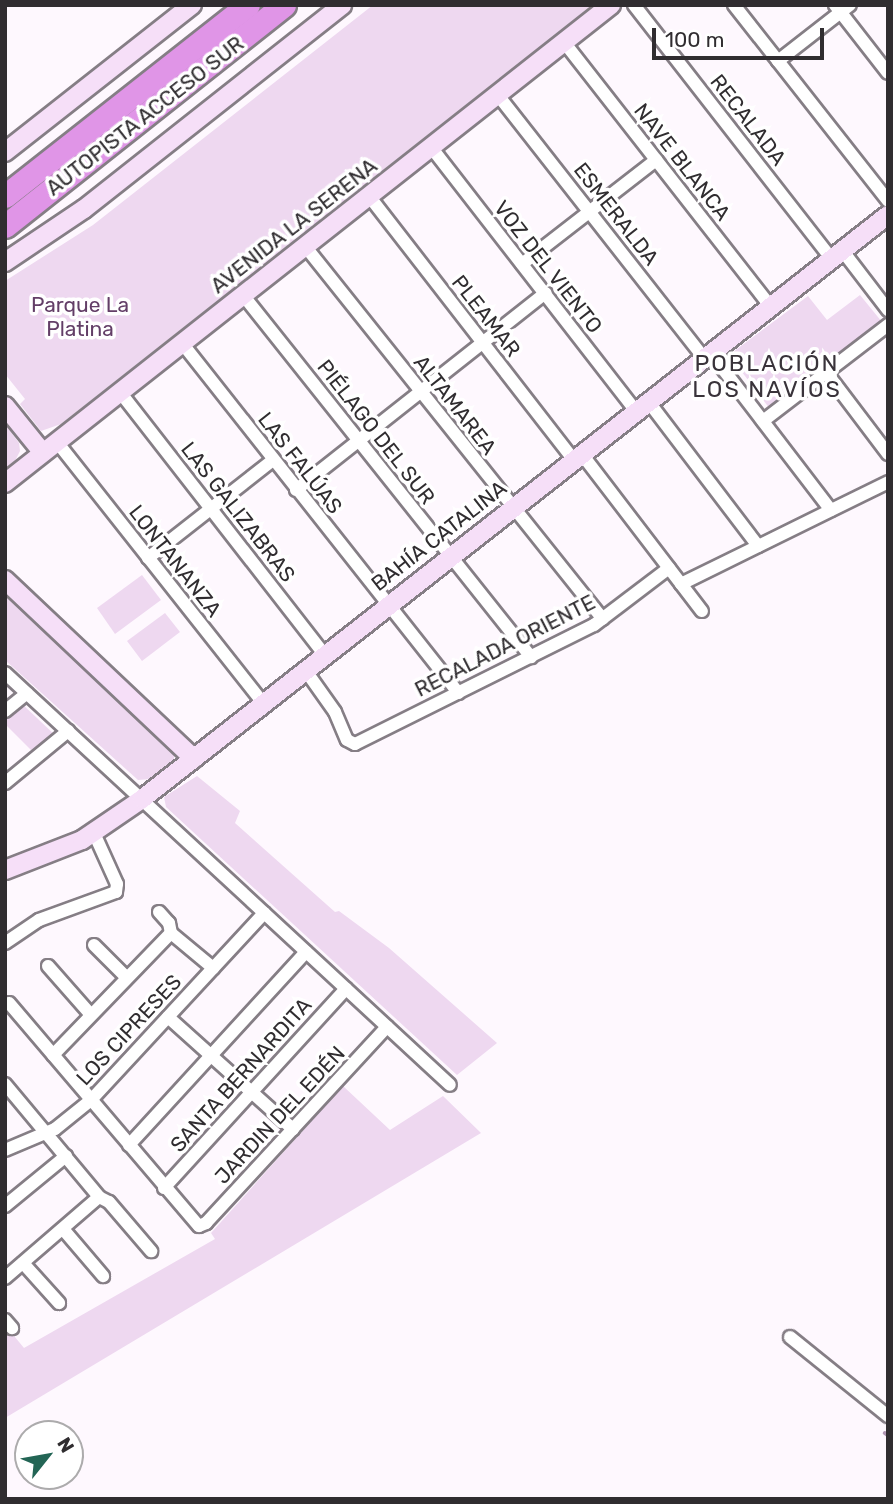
<!DOCTYPE html>
<html>
<head>
<meta charset="utf-8">
<style>
  body { margin:0 }
  #map { position:relative; width:893px; height:1504px; overflow:hidden; background:#fef8fe; font-family:Rubik,sans-serif }
  div>[style] { position:absolute }
  .green>* { inset:0; background:#eed8f0 }
  .stream>* { height:3.5px; margin:-1.75px; padding:0 1.75px; transform-origin:1.75px; border-radius:1.75px; background:#b096b3 }
  .roads { filter:drop-shadow(2px 0 #857e85) drop-shadow(-2px 0 #857e85) drop-shadow(0 2px #857e85) drop-shadow(0 -2px #857e85) }
  .street>* { height:12px; margin:-6px; padding:0 6px; transform-origin:6px; border-radius:6px; background:#fff }
  .secondary>* { height:18px; margin:-9px; padding:0 9px; transform-origin:9px; border-radius:9px; background:#f6dff8 }
  .highway>* { height:23px; margin:-11.5px; padding:0 11.5px; transform-origin:11.5px; border-radius:11.5px; background:#e095e7 }
  span { translate:-50% -50%; white-space:nowrap; text-align:center; line-height:1.15; -webkit-text-stroke:7px #fff; paint-order:stroke }
  .street-label { font-size:21px; color:#302d30 }
  .park-label { font-size:21px; color:#633e67 }
  .neighbourhood-label { font-size:23px; color:#39333a; letter-spacing:2px }
  .frame { position:absolute; inset:0; border:7px solid #302d30; pointer-events:none }
  .north { position:absolute; left:14px; top:1420px; width:70px; height:70px; box-sizing:border-box; background:#fff; border:2px solid #acabac; border-radius:50%; rotate:59deg; font-size:19px; font-weight:700; line-height:28px; text-align:center; color:#302d30 }
  .north::after { content:''; display:block; margin:auto; width:24px; height:32px; background:#236555; clip-path:polygon(50% 0,100% 100%,50% 72%,0 100%) }
  .scale { position:absolute; left:652px; top:28px; width:172px; height:32px; box-sizing:border-box; border:4px solid #302d30; border-top:0; padding-left:9px; font-size:21px; line-height:24px; white-space:nowrap; color:#302d30; -webkit-text-stroke:5px #fff; paint-order:stroke }
</style>
</head>
<body>
<div id="map">
  <div class="green">
    <div style="clip-path:polygon(373px 5px,593px 5px,61px 424px,41px 431px,20px 404px,25px 399px,5px 374px,5px 281px,93px 225px)"></div>
    <div style="clip-path:polygon(860px 295px,882px 322px,770px 409px,729px 355px,808px 296px,827px 320px)"></div>
    <div style="clip-path:polygon(5px 424px,19px 443px,20px 451px,15px 461px,5px 468px)"></div>
    <div style="clip-path:polygon(142px 575px,161px 600px,115px 634px,97px 608px)"></div>
    <div style="clip-path:polygon(5px 596px,174px 751px,174px 762px,150px 779px,138px 780px,5px 660px)"></div>
    <div style="clip-path:polygon(165px 613px,180px 632px,142px 661px,127px 641px)"></div>
    <div style="clip-path:polygon(21px 703px,56px 736px,35px 754px,5px 724px,5px 717px)"></div>
    <div style="clip-path:polygon(197px 776px,240px 811px,235px 823px,335px 912px,339px 911px,389px 948px,497px 1043px,457px 1075px,166px 807px,164px 797px)"></div>
    <div style="clip-path:polygon(343px 1086px,390px 1130px,443px 1096px,481px 1133px,5px 1418px,5px 1325px,24px 1348px,215px 1239px,211px 1233px)"></div>
  </div>
  <div class="stream">
    <div style="left:885px;top:1433px;width:4px;rotate:34deg"></div>
  </div>
  <div class="roads">
    <div class="street">
      <div style="left:634px;top:5px;width:321px;rotate:52.1deg"></div>
      <div style="left:734px;top:5px;width:249px;rotate:51.8deg"></div>
      <div style="left:835px;top:5px;width:86px;rotate:52.1deg"></div>
      <div style="left:564px;top:42px;width:335px;rotate:52deg"></div>
      <div style="left:778px;top:61px;width:91px;rotate:-37.9deg"></div>
      <div style="left:497px;top:94px;width:334px;rotate:51.9deg"></div>
      <div style="left:431px;top:147px;width:334px;rotate:52.2deg"></div>
      <div style="left:369px;top:196px;width:334px;rotate:52.2deg"></div>
      <div style="left:305px;top:246px;width:477px;rotate:51.4deg"></div>
      <div style="left:842px;top:250px;width:76px;rotate:52.5deg"></div>
      <div style="left:522px;top:264px;width:170px;rotate:-37.8deg"></div>
      <div style="left:243px;top:295px;width:463px;rotate:51.5deg"></div>
      <div style="left:182px;top:343px;width:446px;rotate:51.7deg"></div>
      <div style="left:710px;top:352px;width:199px;rotate:52.6deg"></div>
      <div style="left:826px;top:372px;width:103px;rotate:52.9deg"></div>
      <div style="left:120px;top:392px;width:333px;rotate:52.1deg"></div>
      <div style="left:648px;top:401px;width:182px;rotate:52.8deg"></div>
      <div style="left:763px;top:421px;width:158px;rotate:-37.5deg"></div>
      <div style="left:57px;top:442px;width:334px;rotate:51.7deg"></div>
      <div style="left:581px;top:453px;width:199px;rotate:52.6deg"></div>
      <div style="left:296px;top:490px;width:318px;rotate:-38.3deg"></div>
      <div style="left:148px;top:558px;width:159px;rotate:-38.1deg"></div>
      <div style="left:681px;top:584px;width:231px;rotate:-26.2deg"></div>
      <div style="left:306px;top:671px;width:50px;rotate:54.7deg"></div>
      <div style="left:335px;top:712px;width:30px;rotate:67deg"></div>
      <div style="left:347px;top:740px;width:9px;rotate:27deg"></div>
      <div style="left:355px;top:744px;width:267px;rotate:-26.5deg"></div>
      <div style="left:594px;top:625px;width:94px;rotate:-37.2deg"></div>
      <div style="left:5px;top:673px;width:606px;rotate:42.79deg"></div>
      <div style="left:5px;top:711px;width:28px;rotate:-39deg"></div>
      <div style="left:5px;top:783px;width:82px;rotate:-39.5deg"></div>
      <div style="left:159px;top:912px;width:15px;rotate:48deg"></div>
      <div style="left:169px;top:923px;width:10px;rotate:79deg"></div>
      <div style="left:171px;top:933px;width:55px;rotate:39.8deg"></div>
      <div style="left:5px;top:943px;width:41px;rotate:-34.1deg"></div>
      <div style="left:39px;top:920px;width:82px;rotate:-20deg"></div>
      <div style="left:116px;top:892px;width:8px;rotate:-83deg"></div>
      <div style="left:117px;top:884px;width:56px;rotate:-114.3deg"></div>
      <div style="left:94px;top:945px;width:45px;rotate:45deg"></div>
      <div style="left:48px;top:966px;width:65px;rotate:48.7deg"></div>
      <div style="left:9px;top:1003px;width:293px;rotate:49.6deg"></div>
      <div style="left:199px;top:1226px;width:8px;rotate:-23deg"></div>
      <div style="left:206px;top:1223px;width:267px;rotate:-47.3deg"></div>
      <div style="left:168px;top:1017px;width:168px;rotate:41.9deg"></div>
      <div style="left:53px;top:1055px;width:170px;rotate:-46deg"></div>
      <div style="left:5px;top:1084px;width:147px;rotate:50.2deg"></div>
      <div style="left:99px;top:1197px;width:11px;rotate:27deg"></div>
      <div style="left:109px;top:1202px;width:65px;rotate:49.4deg"></div>
      <div style="left:129px;top:1145px;width:262px;rotate:-47.5deg"></div>
      <div style="left:5px;top:1150px;width:54px;rotate:-22.8deg"></div>
      <div style="left:55px;top:1129px;width:46px;rotate:-38.9deg"></div>
      <div style="left:91px;top:1100px;width:255px;rotate:-47.2deg"></div>
      <div style="left:164px;top:1188px;width:270px;rotate:-47.6deg"></div>
      <div style="left:5px;top:1206px;width:79px;rotate:-39.3deg"></div>
      <div style="left:63px;top:1229px;width:62px;rotate:49.6deg"></div>
      <div style="left:23px;top:1263px;width:54px;rotate:48deg"></div>
      <div style="left:5px;top:1278px;width:124px;rotate:-40.8deg"></div>
      <div style="left:5px;top:1320px;width:11px;rotate:49deg"></div>
      <div style="left:790px;top:1337px;width:126px;rotate:38.9deg"></div>
    </div>
    <div class="secondary">
      <div style="left:5px;top:152px;width:238px;rotate:-38.2deg"></div>
      <div style="left:5px;top:262px;width:95px;rotate:-33.9deg"></div>
      <div style="left:84px;top:209px;width:329px;rotate:-38.3deg"></div>
      <div style="left:5px;top:406px;width:60px;rotate:51deg"></div>
      <div style="left:5px;top:483px;width:772px;rotate:-38.27deg"></div>
      <div style="left:5px;top:580px;width:260px;rotate:43.4deg"></div>
      <div style="left:5px;top:870px;width:83px;rotate:-21.3deg"></div>
      <div style="left:82px;top:840px;width:73px;rotate:-34.3deg"></div>
      <div style="left:142px;top:799px;width:947px;rotate:-38.06deg"></div>
    </div>
    <div class="highway">
      <div style="left:5px;top:196px;width:309px;rotate:-38.2deg"></div>
      <div style="left:5px;top:226px;width:356px;rotate:-38.4deg"></div>
    </div>
  </div>
  <div class="street-label">
    <span style="left:145px;top:116px;rotate:-38deg">AUTOPISTA ACCESO SUR</span>
    <span style="left:748px;top:120px;rotate:52deg">RECALADA</span>
    <span style="left:682px;top:162px;rotate:52deg">NAVE BLANCA</span>
    <span style="left:616px;top:214px;rotate:52deg">ESMERALDA</span>
    <span style="left:294px;top:226px;rotate:-38deg">AVENIDA LA SERENA</span>
    <span style="left:548px;top:267px;rotate:52deg">VOZ DEL VIENTO</span>
    <span style="left:486px;top:316px;rotate:52deg">PLEAMAR</span>
    <span style="left:455px;top:405px;rotate:52deg">ALTAMAREA</span>
    <span style="left:376px;top:432px;rotate:52deg">PIÉLAGO DEL SUR</span>
    <span style="left:300px;top:463px;rotate:52deg">LAS FALÚAS</span>
    <span style="left:238px;top:512px;rotate:52deg">LAS GALIZABRAS</span>
    <span style="left:439px;top:536px;rotate:-38deg">BAHÍA CATALINA</span>
    <span style="left:175px;top:561px;rotate:52deg">LONTANANZA</span>
    <span style="left:505px;top:646px;rotate:-27deg">RECALADA ORIENTE</span>
    <span style="left:129px;top:1030px;rotate:-47deg">LOS CIPRESES</span>
    <span style="left:241px;top:1075px;rotate:-48deg">SANTA BERNARDITA</span>
    <span style="left:280px;top:1115px;rotate:-47deg">JARDIN DEL EDÉN</span>
  </div>
  <div class="park-label">
    <span style="left:80px;top:317px">Parque La<br>Platina</span>
  </div>
  <div class="neighbourhood-label">
    <span style="left:767px;top:376px">POBLACIÓN<br>LOS NAVÍOS</span>
  </div>
  <div class="frame"></div>
  <div class="north">N</div>
  <div class="scale">100 m</div>
</div>
</body>
</html>
